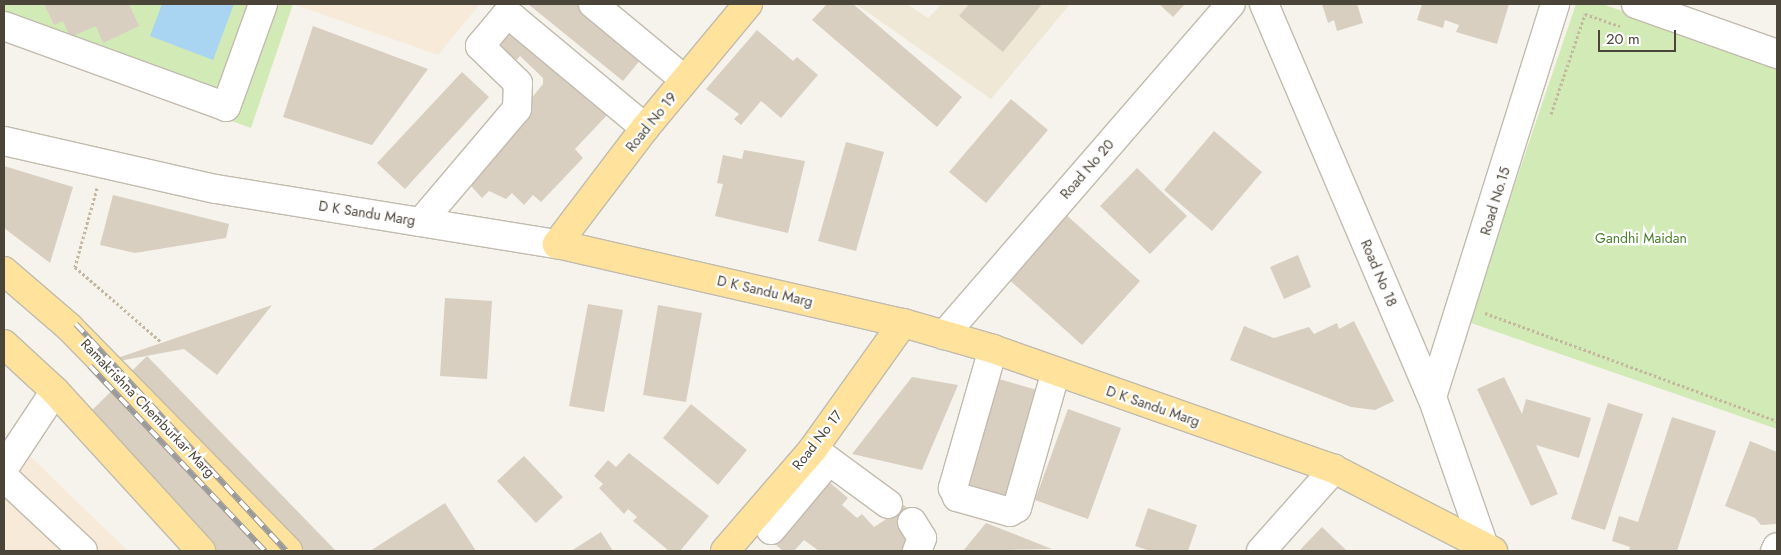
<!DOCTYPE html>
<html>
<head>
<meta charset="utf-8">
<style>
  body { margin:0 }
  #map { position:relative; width:1781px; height:555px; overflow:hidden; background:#f6f3ec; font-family:Jost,sans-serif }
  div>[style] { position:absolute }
  .commercial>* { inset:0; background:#f7ead8 }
  .education>* { inset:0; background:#efe8d6 }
  .green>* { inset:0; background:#d2eab5 }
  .water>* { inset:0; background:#a9d4f2 }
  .building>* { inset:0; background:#d8cfc1 }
  .path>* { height:3px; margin-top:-1.5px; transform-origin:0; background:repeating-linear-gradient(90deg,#c4b79f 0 2.5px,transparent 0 5px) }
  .roads { filter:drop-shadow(1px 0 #c2bbae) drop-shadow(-1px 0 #c2bbae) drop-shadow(0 1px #c2bbae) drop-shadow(0 -1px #c2bbae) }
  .minor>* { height:28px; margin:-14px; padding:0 14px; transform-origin:14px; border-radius:14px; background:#fff }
  .major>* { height:28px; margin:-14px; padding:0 14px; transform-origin:14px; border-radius:14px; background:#ffe39c }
  .rail>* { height:5.5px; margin-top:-2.75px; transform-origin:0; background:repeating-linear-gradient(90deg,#fff 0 11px,#9a9a9a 0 22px); box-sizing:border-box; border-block:1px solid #9a9a9a }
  span { translate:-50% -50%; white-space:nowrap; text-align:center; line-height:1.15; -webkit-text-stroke:4.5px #fff; paint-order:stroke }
  .street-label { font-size:14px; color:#4b4439 }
  .park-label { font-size:14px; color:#4a7f2a }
  .frame { position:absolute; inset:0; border:5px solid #4b4439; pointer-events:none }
  .scale { position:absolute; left:1598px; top:30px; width:78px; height:22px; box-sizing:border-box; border:2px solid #4b4439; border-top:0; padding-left:6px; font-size:15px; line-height:18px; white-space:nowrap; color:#4b4439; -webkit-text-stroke:4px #fff; paint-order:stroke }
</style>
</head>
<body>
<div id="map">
  <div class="commercial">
    <div style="clip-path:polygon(293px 4px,480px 4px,438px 55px)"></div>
    <div style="clip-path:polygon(4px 431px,128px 551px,4px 551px)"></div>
  </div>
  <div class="education">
    <div style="clip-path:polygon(856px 4px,907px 4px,928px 18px,942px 4px,1070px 4px,991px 99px)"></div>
  </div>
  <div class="green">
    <div style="clip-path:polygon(4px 4px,293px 4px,251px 128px,4px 39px)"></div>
    <div style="clip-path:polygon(1576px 4px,1602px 4px,1777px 64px,1777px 429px,1468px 322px)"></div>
  </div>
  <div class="water">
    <div style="clip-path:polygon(162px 4px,234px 4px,213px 60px,150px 36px)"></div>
  </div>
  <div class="building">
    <div style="clip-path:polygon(44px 4px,129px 4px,139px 26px,103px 43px,96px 26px,70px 37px,63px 21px,54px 25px)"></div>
    <div style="clip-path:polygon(528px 4px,586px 4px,646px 53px,623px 81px)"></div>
    <div style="clip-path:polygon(827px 4px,853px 4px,962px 97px,937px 127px,812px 20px)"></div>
    <div style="clip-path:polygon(969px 4px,1042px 4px,1003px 52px,959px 16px)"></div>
    <div style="clip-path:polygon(1159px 4px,1185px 4px,1173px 17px)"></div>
    <div style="clip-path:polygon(1322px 4px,1357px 4px,1363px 23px,1337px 31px,1334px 20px,1328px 23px)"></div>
    <div style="clip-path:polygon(1422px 4px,1509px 4px,1497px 44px,1456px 32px,1459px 25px,1445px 20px,1443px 28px,1417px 20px)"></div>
    <div style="clip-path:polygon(506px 23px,559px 75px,564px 70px,609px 113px,575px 149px,583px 158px,541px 202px,533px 195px,524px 205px,512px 193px,506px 199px,489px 191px,482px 198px,470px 185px,488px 166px,481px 160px,543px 84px,543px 78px,520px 56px,508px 69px,484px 46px)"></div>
    <div style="clip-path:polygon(313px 26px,428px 69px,372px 145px,283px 117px)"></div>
    <div style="clip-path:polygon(757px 30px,793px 61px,797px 57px,818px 75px,781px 118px,761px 101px,741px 125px,734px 119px,739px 114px,706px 89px)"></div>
    <div style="clip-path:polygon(462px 72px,489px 97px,405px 189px,377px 163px)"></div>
    <div style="clip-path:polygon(1011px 99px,1048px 130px,986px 203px,949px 172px)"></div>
    <div style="clip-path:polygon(1214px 131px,1262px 172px,1212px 231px,1164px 190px)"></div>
    <div style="clip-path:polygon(846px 142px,884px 152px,856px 251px,818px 241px)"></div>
    <div style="clip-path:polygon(744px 150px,805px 161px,788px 233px,715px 216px,723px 184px,717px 183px,723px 155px,742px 159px)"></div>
    <div style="clip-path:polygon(4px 166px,73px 187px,50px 263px,4px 228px)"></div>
    <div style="clip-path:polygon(1137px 168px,1187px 216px,1150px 254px,1100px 206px)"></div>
    <div style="clip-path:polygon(113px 195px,229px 224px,226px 238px,135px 253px,100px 245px)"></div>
    <div style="clip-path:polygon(1063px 212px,1140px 281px,1082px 345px,1005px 276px)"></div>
    <div style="clip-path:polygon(1298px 255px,1311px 287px,1284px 299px,1270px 267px)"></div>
    <div style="clip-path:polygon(445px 298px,492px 301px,487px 379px,440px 376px)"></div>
    <div style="clip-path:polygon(588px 304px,623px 310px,604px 412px,569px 406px)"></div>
    <div style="clip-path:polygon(272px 305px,217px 375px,184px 349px,97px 365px)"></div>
    <div style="clip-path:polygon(658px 305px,702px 313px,686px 402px,643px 395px)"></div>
    <div style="clip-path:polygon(1354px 321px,1394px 401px,1375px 410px,1351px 407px,1230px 360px,1244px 326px,1274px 338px,1309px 327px,1314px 334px,1337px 323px,1339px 329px)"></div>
    <div style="clip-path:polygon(147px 356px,336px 551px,214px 551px,84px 418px)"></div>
    <div style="clip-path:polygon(912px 377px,958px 385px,922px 470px,852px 454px)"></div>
    <div style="clip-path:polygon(992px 377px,1044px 392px,1012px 505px,959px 490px)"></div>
    <div style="clip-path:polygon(1504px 377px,1522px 414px,1526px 399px,1591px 418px,1579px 458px,1536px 445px,1558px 494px,1531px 506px,1477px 389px)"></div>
    <div style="clip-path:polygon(1608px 403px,1643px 414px,1605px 530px,1571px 519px)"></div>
    <div style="clip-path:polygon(691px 404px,747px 450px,718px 485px,663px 438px)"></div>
    <div style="clip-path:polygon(1068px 409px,1121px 428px,1088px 519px,1035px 500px)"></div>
    <div style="clip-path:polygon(1672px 417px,1716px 431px,1677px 551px,1629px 551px,1630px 547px,1612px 541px,1619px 516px,1638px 522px)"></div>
    <div style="clip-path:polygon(1750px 441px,1777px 452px,1776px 524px,1761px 525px,1755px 518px,1725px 506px)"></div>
    <div style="clip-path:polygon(629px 453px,709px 516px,680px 551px,669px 551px,633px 521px,637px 517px,628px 509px,624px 514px,599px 488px,603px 484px,594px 476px,608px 460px,616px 467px)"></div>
    <div style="clip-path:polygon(524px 456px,563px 497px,536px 523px,497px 481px)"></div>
    <div style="clip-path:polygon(821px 475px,848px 498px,842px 505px,857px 518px,862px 514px,874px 527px,885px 520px,898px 500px,913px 513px,917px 539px,904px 551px,819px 551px,804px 540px,794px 551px,783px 551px,769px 539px)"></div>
    <div style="clip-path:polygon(445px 503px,476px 551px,370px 551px)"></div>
    <div style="clip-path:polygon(1148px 508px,1197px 525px,1188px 551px,1150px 551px,1135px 546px)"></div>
    <div style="clip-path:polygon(986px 523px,1052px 549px,963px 551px)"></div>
    <div style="clip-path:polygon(1322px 527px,1347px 551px,1299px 551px)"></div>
    <div style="clip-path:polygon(601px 532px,613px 551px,571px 551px)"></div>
  </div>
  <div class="path">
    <div style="left:1551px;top:114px;width:106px;rotate:-71.2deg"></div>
    <div style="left:1585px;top:14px;width:37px;rotate:19deg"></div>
    <div style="left:97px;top:188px;width:82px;rotate:105.6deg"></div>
    <div style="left:75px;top:267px;width:113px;rotate:41deg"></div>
    <div style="left:1485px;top:313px;width:311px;rotate:20.3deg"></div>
  </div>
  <div class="roads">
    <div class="minor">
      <div style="left:593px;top:4px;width:119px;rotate:39.6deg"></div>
      <div style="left:1264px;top:4px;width:427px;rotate:66.9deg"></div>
      <div style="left:1432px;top:397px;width:158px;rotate:70.8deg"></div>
      <div style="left:1636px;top:4px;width:150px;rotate:19.5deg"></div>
      <div style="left:4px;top:26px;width:236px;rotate:20deg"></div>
      <div style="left:226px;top:107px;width:109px;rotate:-70.2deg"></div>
      <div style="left:4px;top:141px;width:217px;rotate:12.8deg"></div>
      <div style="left:216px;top:189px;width:345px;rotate:9.2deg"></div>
      <div style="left:421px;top:222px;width:148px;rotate:-49.7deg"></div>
      <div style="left:517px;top:109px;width:26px;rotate:-88deg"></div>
      <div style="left:518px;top:83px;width:53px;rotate:-135.8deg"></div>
      <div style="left:480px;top:46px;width:39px;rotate:-50deg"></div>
      <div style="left:505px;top:16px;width:8px;rotate:14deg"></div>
      <div style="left:513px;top:18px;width:172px;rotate:39.8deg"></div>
      <div style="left:944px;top:335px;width:438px;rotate:-49.1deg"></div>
      <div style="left:993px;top:349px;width:145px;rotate:106.1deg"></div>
      <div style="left:953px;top:488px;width:10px;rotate:66deg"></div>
      <div style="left:957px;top:497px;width:55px;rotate:15.8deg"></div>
      <div style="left:1010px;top:512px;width:8px;rotate:-30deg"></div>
      <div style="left:1017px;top:508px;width:142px;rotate:-74.1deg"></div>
      <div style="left:1432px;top:397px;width:412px;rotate:-72.6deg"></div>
      <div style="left:813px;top:449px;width:93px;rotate:36.3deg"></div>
      <div style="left:4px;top:468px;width:92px;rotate:-56.5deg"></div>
      <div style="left:4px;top:477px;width:108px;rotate:43.1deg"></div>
      <div style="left:912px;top:522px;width:19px;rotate:58deg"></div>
      <div style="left:922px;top:538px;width:14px;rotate:111deg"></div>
      <div style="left:771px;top:530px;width:90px;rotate:-50deg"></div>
      <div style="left:1261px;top:551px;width:110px;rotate:-48.3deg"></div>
      <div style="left:1775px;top:551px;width:4px;rotate:-63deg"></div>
    </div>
    <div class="major">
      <div style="left:748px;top:4px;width:161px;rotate:129.7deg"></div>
      <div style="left:645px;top:128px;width:146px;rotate:127.2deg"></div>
      <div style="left:557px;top:244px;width:355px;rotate:12.9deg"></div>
      <div style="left:903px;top:323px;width:94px;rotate:16.1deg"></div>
      <div style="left:993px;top:349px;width:361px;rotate:19.4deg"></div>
      <div style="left:1334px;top:469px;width:179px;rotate:27.3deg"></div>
      <div style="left:4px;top:271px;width:86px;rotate:40.7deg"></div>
      <div style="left:69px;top:327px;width:313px;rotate:45.6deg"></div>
      <div style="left:4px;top:344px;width:69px;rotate:42.7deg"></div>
      <div style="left:55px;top:391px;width:217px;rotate:47.6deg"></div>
      <div style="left:725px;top:551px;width:135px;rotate:-49.2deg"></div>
      <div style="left:813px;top:449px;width:155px;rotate:-54.5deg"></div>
    </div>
  </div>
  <div class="rail">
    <div style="left:76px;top:324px;width:309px;rotate:47.2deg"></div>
    <div style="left:90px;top:366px;width:255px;rotate:46.6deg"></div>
  </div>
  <div class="street-label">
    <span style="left:651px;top:122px;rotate:-51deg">Road No 19</span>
    <span style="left:1087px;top:169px;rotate:-49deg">Road No 20</span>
    <span style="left:1495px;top:201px;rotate:-73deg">Road No.15</span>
    <span style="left:367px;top:213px;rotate:9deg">D K Sandu Marg</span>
    <span style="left:1379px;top:273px;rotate:67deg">Road No 18</span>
    <span style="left:765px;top:291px;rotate:13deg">D K Sandu Marg</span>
    <span style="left:1153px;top:406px;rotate:19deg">D K Sandu Marg</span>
    <span style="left:148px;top:408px;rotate:46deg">Ramakrishna Chemburkar Marg</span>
    <span style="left:817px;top:440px;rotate:-52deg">Road No 17</span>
  </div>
  <div class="park-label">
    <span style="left:1641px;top:238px">Gandhi Maidan</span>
  </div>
  <div class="frame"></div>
  <div class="scale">20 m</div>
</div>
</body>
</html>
